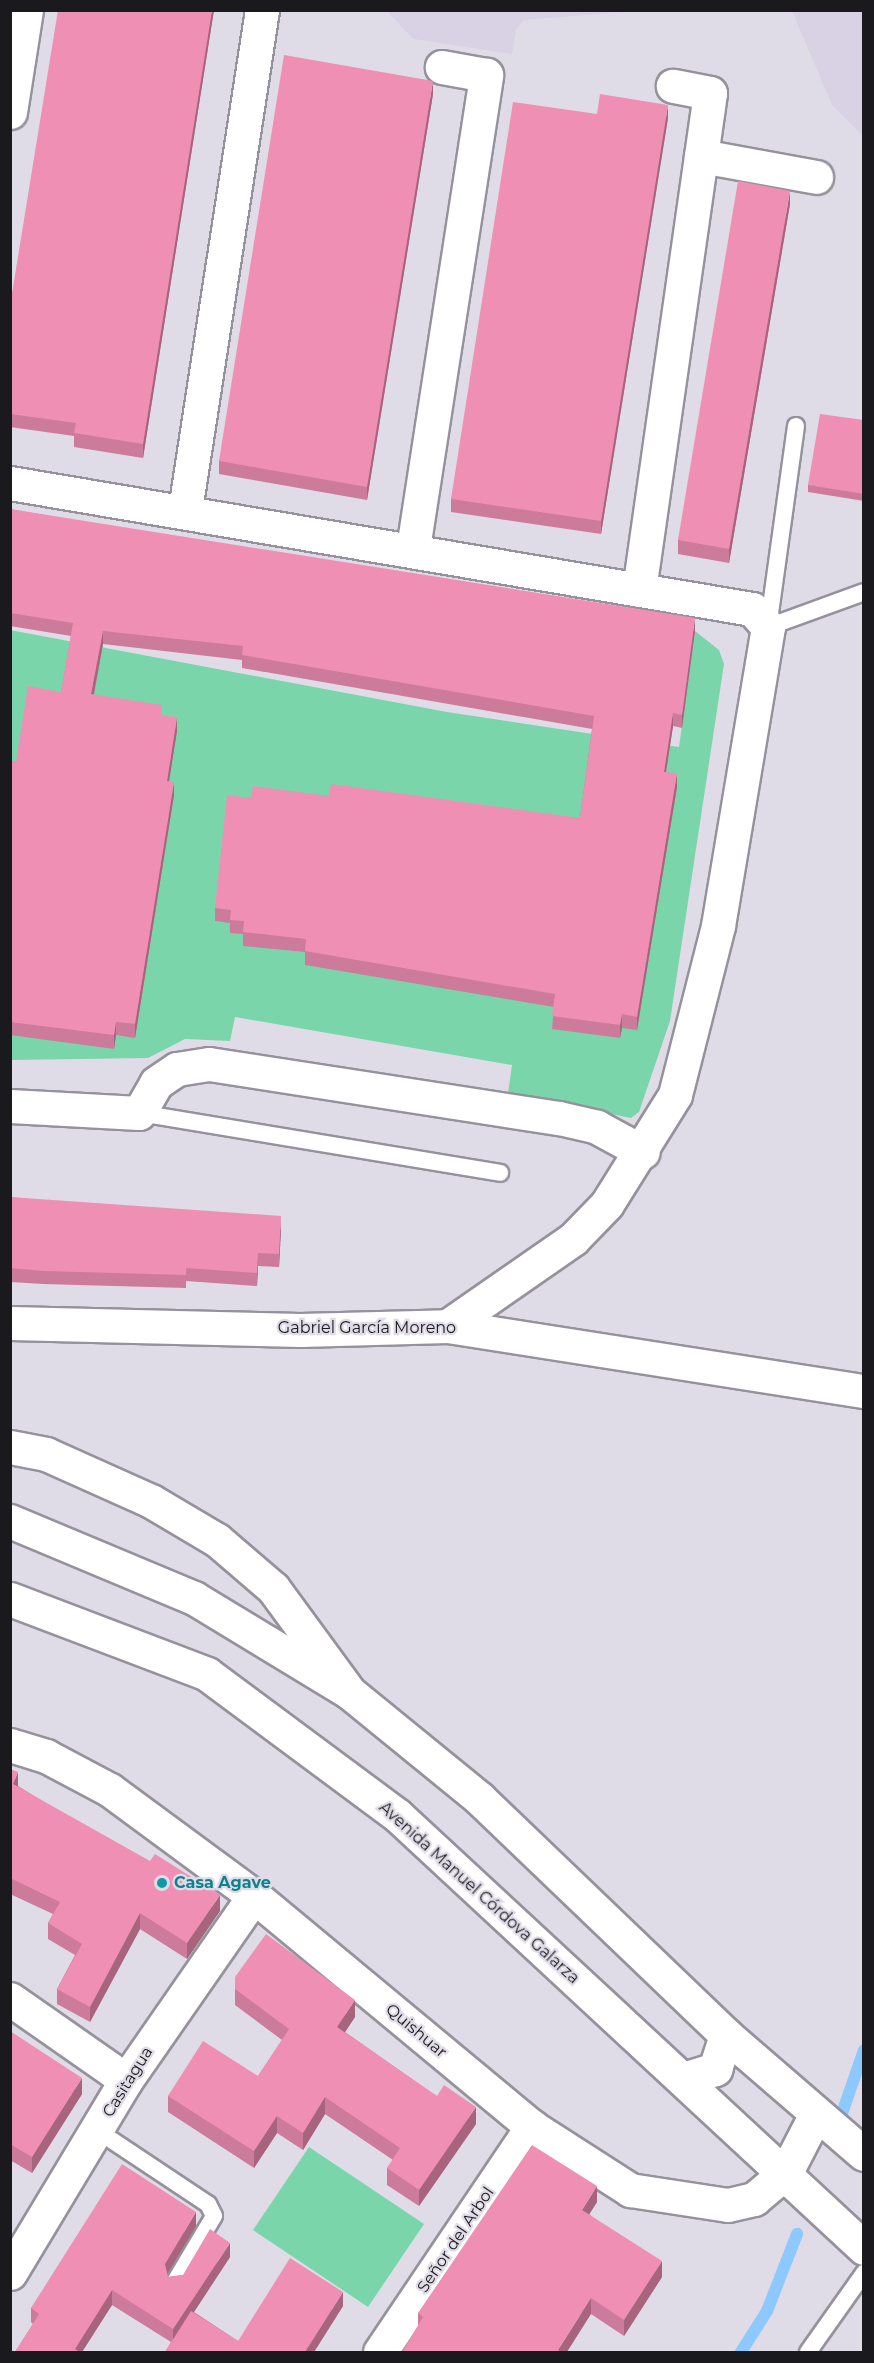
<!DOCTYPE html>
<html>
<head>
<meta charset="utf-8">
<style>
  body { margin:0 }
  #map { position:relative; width:874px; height:2363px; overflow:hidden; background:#e0dce7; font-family:Montserrat,sans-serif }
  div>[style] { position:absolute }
  .built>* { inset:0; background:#d9d2e5 }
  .green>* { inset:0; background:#7ad6aa }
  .stream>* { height:12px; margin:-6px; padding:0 6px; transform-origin:6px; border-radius:6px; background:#8dc8fe }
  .roads { filter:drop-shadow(2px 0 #96929c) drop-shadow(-2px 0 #96929c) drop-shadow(0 2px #96929c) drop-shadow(0 -2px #96929c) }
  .service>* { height:16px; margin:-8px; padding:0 8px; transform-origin:8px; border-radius:8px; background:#fff }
  .minor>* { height:33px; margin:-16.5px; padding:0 16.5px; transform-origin:16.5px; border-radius:16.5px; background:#fff }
  .primary>* { height:33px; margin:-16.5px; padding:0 16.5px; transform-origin:16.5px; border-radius:16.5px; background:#fff }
  .wall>* { inset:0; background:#cd7b9a }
  .shaded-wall>* { inset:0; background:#a7647d }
  .building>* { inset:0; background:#ee8fb3 }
  .dots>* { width:16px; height:16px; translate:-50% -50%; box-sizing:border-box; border:3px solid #e0dce7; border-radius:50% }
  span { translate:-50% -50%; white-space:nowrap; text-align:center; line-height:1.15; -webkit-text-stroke:4.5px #e0dce7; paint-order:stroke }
  .street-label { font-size:16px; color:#1a191d }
  .culture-label { font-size:16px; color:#0d838f; font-weight:700 }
  .left { translate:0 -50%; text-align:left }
  .frame { position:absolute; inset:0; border:12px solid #1a191d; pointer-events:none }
</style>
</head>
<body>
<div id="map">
  <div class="built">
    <div style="clip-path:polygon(387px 11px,637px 11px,524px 20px,516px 30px,512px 54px,413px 39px)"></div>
    <div style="clip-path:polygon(792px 11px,863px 11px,863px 136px,832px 105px)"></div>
  </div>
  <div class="green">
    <div style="clip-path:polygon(10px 630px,447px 712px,679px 747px,695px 631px,719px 650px,724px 664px,670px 1021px,639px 1112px,631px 1118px,508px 1093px,512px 1065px,235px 1017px,230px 1041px,185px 1039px,148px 1058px,11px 1060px)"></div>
    <div style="clip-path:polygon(309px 2147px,424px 2224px,368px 2307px,253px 2230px)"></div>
  </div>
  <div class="stream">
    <div style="left:838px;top:2125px;width:79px;rotate:-70.9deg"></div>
    <div style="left:741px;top:2352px;width:49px;rotate:-57.6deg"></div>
    <div style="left:767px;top:2311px;width:83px;rotate:-68.7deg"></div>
  </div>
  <div class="roads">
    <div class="service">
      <div style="left:796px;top:426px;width:203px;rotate:97.9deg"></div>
      <div style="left:768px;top:627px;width:102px;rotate:-20deg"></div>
      <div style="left:139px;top:1113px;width:366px;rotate:9.4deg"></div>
      <div style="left:98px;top:2131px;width:132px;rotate:33.6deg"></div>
      <div style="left:208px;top:2204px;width:13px;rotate:63deg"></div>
      <div style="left:214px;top:2216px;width:78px;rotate:120.8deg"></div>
      <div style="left:808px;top:2352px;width:97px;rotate:-54.7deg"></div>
    </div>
    <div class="minor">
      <div style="left:10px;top:112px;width:103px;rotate:-81.1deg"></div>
      <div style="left:701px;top:156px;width:117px;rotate:10.3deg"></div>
      <div style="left:10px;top:483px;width:753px;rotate:9.64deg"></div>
      <div style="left:752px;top:609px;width:24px;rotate:48deg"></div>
      <div style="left:768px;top:627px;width:303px;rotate:99.5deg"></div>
      <div style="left:718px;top:926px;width:174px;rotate:104.3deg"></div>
      <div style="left:675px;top:1095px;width:128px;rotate:122deg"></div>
      <div style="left:607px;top:1204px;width:49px;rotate:134.2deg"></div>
      <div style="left:573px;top:1239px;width:152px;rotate:145.2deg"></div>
      <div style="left:185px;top:510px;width:506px;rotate:-81.25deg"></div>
      <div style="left:413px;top:548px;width:479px;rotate:-81.2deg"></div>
      <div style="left:486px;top:75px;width:45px;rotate:-169.7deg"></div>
      <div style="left:639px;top:590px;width:502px;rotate:-81.87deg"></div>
      <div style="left:710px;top:93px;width:38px;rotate:-169deg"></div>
      <div style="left:10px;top:1106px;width:129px;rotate:3.1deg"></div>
      <div style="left:139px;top:1113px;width:34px;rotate:-60deg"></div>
      <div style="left:156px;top:1083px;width:25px;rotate:-34deg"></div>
      <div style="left:177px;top:1069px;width:32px;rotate:-9deg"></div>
      <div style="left:209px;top:1064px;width:354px;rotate:8.8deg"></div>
      <div style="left:559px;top:1118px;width:39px;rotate:13deg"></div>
      <div style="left:597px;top:1127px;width:52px;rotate:28.5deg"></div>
      <div style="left:10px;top:1323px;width:290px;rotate:1.4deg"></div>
      <div style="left:300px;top:1330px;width:148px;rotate:-1.5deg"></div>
      <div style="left:448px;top:1326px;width:421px;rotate:8.9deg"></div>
      <div style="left:10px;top:1447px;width:37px;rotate:11deg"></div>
      <div style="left:46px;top:1454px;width:115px;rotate:24.1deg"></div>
      <div style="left:151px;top:1501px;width:77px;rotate:30.6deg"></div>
      <div style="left:217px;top:1540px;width:74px;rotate:40.6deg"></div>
      <div style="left:273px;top:1588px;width:129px;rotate:53.8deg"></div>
      <div style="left:10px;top:1745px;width:38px;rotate:17deg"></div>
      <div style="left:46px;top:1756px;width:72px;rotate:28deg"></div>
      <div style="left:110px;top:1790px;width:179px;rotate:36.4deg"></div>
      <div style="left:254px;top:1896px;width:361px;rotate:39.7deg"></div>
      <div style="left:532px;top:2127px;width:117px;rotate:32.7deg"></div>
      <div style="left:630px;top:2190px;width:99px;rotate:8.7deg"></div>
      <div style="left:728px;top:2205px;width:27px;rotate:-13deg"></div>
      <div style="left:754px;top:2199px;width:42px;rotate:-40.2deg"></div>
      <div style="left:786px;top:2172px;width:65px;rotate:-62.7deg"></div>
      <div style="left:10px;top:1999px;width:141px;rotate:34.9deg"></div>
      <div style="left:10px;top:2273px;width:225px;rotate:-59deg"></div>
      <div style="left:126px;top:2080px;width:224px;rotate:-55.2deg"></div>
      <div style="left:380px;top:2352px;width:272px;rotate:-56deg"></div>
    </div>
    <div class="primary">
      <div style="left:10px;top:1521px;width:199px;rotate:22.7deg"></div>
      <div style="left:194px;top:1598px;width:181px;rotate:31.2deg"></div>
      <div style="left:349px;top:1692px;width:169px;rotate:39.2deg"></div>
      <div style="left:480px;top:1799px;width:341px;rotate:43.8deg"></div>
      <div style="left:726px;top:2035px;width:182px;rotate:40.8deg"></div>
      <div style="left:10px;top:1599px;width:211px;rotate:20.8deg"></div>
      <div style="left:207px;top:1674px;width:237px;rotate:36.6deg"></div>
      <div style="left:397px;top:1815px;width:637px;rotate:42.84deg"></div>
      <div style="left:683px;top:2079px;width:34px;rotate:-17deg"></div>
      <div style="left:715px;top:2069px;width:36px;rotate:-72deg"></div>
    </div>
  </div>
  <div class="wall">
    <div style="clip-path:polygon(214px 10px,143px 458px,74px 447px,74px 436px,10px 427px,10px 306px)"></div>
    <div style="clip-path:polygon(433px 94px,367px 500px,219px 474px,219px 461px)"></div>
    <div style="clip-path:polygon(597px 114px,668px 118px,601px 534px,451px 512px,451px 499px)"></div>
    <div style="clip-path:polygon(790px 204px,729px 563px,678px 554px,678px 540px)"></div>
    <div style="clip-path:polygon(864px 420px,864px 501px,808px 492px,808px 485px)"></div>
    <div style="clip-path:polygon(10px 509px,695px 631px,682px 728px,673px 726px,666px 772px,677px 787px,637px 1030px,622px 1028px,620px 1038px,552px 1029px,554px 1007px,305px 965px,305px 952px,243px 946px,243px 934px,230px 933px,230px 923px,215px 921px,215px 908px,251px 798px,329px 796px,580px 818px,592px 729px,242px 668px,242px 660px,103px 644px,94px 695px,162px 715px,177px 731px,169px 781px,174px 795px,135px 1038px,116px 1035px,114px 1049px,10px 1035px,10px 761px,16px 762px,61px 692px,71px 636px,10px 626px)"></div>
    <div style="clip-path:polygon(10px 1197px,281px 1229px,279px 1267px,258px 1266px,257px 1286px,186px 1281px,186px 1288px,43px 1284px,10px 1282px)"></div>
    <div style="clip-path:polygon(10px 1769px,18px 1786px,220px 1911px,187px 1959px,140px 1929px,90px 2022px,57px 2004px,57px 1989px,75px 1955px,48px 1939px,48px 1923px,53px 1914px,10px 1894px)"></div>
    <div style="clip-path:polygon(235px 1977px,355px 2017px,345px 2032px,476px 2124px,419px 2206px,387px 2185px,387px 2168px,393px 2160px,325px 2114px,303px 2150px,277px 2133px,254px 2168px,168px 2112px,168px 2096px,258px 2076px,282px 2040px,235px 2005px)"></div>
    <div style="clip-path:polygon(10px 2031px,82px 2094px,32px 2173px,10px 2160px)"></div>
    <div style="clip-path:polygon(597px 2202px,589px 2214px,662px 2277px,624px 2336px,591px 2314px,418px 2325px,418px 2313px)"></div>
    <div style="clip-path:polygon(196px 2226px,167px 2274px,168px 2277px,183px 2275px,230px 2257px,194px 2312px,238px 2341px,343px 2306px,314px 2352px,165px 2352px,171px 2342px,112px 2305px,82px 2352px,15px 2352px,33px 2324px,31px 2322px,31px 2308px)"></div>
  </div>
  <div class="shaded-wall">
    <div style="clip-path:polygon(212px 10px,214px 10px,143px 458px,143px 444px)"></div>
    <div style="clip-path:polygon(433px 81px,433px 94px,367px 500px,367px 487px)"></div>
    <div style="clip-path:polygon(668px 105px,668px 118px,601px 534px,601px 521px)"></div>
    <div style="clip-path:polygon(790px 191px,790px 204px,729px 563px,729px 549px)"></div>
    <div style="clip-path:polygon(695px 618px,695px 631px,682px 728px,682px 715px)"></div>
    <div style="clip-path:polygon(103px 631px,103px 644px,91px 708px,91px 694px)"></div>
    <div style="clip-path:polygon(673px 713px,673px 726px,664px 785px,664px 772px)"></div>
    <div style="clip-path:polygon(177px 717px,177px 731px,167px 794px,167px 781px)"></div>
    <div style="clip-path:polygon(677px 773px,677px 787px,637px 1030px,637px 1017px)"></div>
    <div style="clip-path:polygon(174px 782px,174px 795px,135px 1038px,135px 1024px)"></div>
    <div style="clip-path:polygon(622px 1014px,622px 1028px,620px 1038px,620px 1025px)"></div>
    <div style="clip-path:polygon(116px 1022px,116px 1035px,114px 1049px,114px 1035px)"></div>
    <div style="clip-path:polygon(281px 1216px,281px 1229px,279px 1267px,279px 1254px)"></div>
    <div style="clip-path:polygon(258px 1253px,258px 1266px,257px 1286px,257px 1273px)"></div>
    <div style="clip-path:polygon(18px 1772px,18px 1787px,13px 1784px)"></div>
    <div style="clip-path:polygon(220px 1895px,220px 1911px,187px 1959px,187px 1943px)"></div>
    <div style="clip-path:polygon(140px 1913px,140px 1929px,90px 2022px,90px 2007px)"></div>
    <div style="clip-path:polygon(355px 2000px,355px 2017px,337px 2044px,337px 2027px)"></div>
    <div style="clip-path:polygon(82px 2078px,82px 2094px,32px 2173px,32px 2157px)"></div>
    <div style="clip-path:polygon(325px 2097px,325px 2114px,303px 2150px,303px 2133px)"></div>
    <div style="clip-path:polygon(476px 2107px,476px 2124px,419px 2206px,419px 2190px)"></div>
    <div style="clip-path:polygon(277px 2116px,277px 2133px,254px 2168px,254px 2151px)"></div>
    <div style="clip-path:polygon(597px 2186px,597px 2202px,582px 2226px,582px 2210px)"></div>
    <div style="clip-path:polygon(196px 2212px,196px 2226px,165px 2278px,165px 2264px)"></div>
    <div style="clip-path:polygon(230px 2243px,230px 2257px,173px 2344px,173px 2329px)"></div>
    <div style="clip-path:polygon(662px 2261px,662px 2277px,624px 2336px,624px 2320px)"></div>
    <div style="clip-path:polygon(112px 2290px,112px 2305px,82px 2352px,75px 2352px,75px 2349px)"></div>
    <div style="clip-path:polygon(343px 2292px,343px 2306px,314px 2352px,305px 2352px)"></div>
    <div style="clip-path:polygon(591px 2298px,591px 2314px,567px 2352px,558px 2352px,558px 2350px)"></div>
  </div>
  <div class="building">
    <div style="clip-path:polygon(58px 10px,212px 10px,143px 444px,74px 433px,76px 423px,10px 414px,10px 306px)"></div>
    <div style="clip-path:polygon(284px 55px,433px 81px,367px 487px,219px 461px)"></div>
    <div style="clip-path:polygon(600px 94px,668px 105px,601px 521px,451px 499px,513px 102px,597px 114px)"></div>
    <div style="clip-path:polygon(738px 181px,790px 191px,729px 549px,678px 540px)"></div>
    <div style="clip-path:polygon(820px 414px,864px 420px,864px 494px,808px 485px)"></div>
    <div style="clip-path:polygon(10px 509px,695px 618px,682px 715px,673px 713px,664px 772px,677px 773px,637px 1017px,622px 1014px,620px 1025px,552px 1016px,555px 994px,305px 951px,306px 939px,243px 932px,244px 921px,230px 920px,231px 910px,215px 908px,227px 795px,251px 798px,253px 786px,329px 796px,331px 784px,580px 818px,594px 716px,242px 655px,243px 646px,103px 631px,91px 694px,162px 705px,161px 715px,177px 717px,167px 781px,174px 782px,135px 1024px,116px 1022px,114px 1035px,10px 1022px,10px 761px,16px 762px,28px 686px,61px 692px,73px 623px,10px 613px)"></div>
    <div style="clip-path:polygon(10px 1197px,281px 1216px,279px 1254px,258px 1253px,257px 1273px,186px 1268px,186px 1275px,43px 1271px,10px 1268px)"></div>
    <div style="clip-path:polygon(10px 1769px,18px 1772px,13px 1784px,150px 1861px,155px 1854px,220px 1895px,187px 1943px,140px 1913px,90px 2007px,57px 1989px,82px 1944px,48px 1923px,60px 1902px,10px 1878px)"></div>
    <div style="clip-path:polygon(266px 1934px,355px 2000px,337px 2027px,437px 2096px,444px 2085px,476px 2107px,419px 2190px,387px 2168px,400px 2148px,325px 2097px,303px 2133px,277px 2116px,254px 2151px,168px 2096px,203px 2041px,258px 2076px,289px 2029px,235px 1989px,235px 1977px)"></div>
    <div style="clip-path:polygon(10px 2031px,82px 2078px,32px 2157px,10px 2144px)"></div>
    <div style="clip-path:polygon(532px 2145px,597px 2186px,582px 2210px,662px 2261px,624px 2320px,591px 2298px,558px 2350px,561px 2352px,402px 2352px,423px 2317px,418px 2313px)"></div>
    <div style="clip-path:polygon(122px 2164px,196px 2212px,165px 2264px,168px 2277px,183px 2275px,210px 2229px,230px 2243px,173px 2329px,112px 2290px,75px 2349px,80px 2352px,15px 2352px,39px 2314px,31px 2308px)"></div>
    <div style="clip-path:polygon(290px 2258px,343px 2292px,305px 2352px,165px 2352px,191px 2311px,238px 2341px)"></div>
  </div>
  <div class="dots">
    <div style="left:162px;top:1883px;background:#0f9aa8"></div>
  </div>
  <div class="street-label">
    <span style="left:367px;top:1328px">Gabriel García Moreno</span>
    <span style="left:479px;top:1893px;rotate:42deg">Avenida Manuel Córdova Galarza</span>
    <span style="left:416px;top:2031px;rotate:40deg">Quishuar</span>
    <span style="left:128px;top:2082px;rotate:-58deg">Casitagua</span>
    <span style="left:456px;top:2240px;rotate:-56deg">Señor del Arbol</span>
  </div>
  <div class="culture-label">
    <span class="left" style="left:174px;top:1883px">Casa Agave</span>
  </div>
  <div class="frame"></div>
</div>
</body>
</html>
